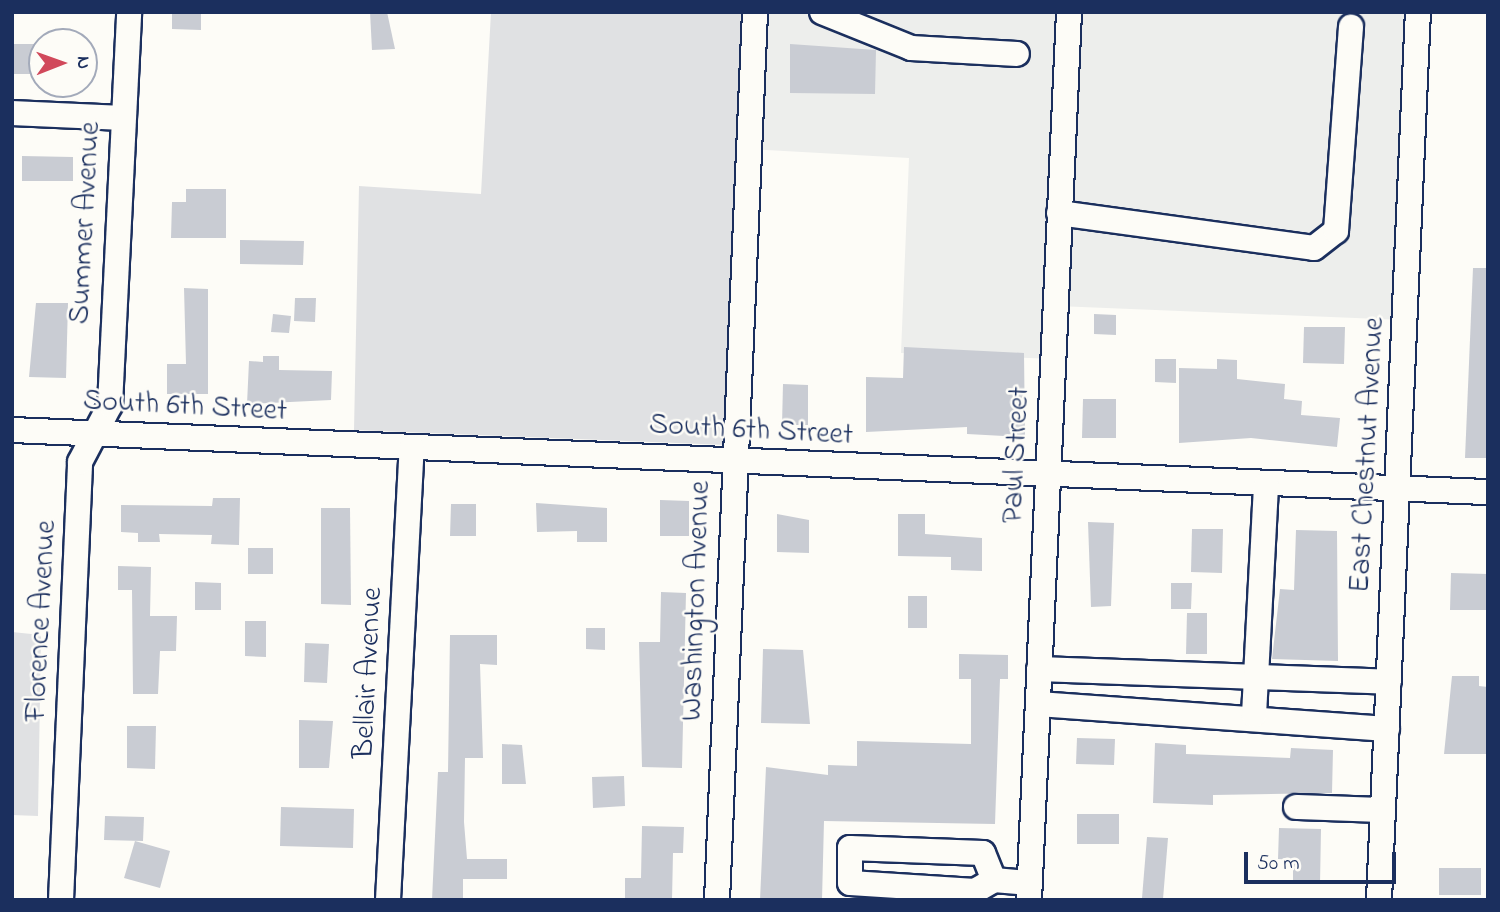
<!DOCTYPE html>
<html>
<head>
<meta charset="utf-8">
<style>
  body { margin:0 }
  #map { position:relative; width:1500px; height:912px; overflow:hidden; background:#fdfcf7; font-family:"Indie Flower",sans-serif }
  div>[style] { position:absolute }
  .built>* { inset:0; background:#edeeec }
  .green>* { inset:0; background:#e0e1e3 }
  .building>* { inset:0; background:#c9ccd3 }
  .roads { filter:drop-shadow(2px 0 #1b2f5e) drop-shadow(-2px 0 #1b2f5e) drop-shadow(0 2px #1b2f5e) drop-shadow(0 -2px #1b2f5e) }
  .minor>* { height:24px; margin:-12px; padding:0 12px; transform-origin:12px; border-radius:12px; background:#fdfcf7 }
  span { translate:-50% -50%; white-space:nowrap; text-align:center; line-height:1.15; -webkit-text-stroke:5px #fdfcf7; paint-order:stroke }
  .street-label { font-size:30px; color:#1b2f5e }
  .frame { position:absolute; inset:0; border:14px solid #1b2f5e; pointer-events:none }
  .north { position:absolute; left:28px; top:28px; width:70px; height:70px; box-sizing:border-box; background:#fdfcf7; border:2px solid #a3aaba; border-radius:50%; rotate:89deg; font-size:19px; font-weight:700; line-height:28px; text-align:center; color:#1b2f5e }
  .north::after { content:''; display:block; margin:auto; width:24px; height:32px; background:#d1495b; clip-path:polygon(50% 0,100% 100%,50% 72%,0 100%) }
  .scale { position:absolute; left:1244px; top:852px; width:152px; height:32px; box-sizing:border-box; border:4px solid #1b2f5e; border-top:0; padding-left:9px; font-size:21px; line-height:24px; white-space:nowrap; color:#1b2f5e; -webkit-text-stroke:5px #fdfcf7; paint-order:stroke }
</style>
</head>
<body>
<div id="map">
  <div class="built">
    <div style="clip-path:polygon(755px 12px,1418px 12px,1404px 320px,1057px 306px,1055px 359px,901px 353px,909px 158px,749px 149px)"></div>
  </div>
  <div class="green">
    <div style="clip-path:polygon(491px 12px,741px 12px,726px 445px,354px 430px,359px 186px,481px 194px)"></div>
    <div style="clip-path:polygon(12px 632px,41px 635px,38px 816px,12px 815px)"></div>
  </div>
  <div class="building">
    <div style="clip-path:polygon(172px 12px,201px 12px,201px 30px,172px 29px)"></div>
    <div style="clip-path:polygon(370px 12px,387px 12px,395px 49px,372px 50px)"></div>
    <div style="clip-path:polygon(12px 44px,42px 44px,42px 74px,12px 74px)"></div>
    <div style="clip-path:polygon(790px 44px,876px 50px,875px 94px,790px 93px)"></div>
    <div style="clip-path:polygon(22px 156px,73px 157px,73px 181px,22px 181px)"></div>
    <div style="clip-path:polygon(186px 189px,226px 189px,226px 238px,171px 238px,172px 202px,186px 202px)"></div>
    <div style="clip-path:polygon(240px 240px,304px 241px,303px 265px,240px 264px)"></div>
    <div style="clip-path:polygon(1473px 268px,1488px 268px,1488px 458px,1465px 458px)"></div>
    <div style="clip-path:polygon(184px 288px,208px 289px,208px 394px,167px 394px,167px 364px,186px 364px)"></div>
    <div style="clip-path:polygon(295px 298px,316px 298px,315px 322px,294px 321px)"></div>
    <div style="clip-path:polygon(36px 303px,68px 303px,66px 378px,29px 377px)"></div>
    <div style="clip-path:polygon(273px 314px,291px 316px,289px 333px,271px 332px)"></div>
    <div style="clip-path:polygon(1094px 314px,1116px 315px,1116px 335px,1094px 334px)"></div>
    <div style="clip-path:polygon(1304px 327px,1345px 327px,1344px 364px,1303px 363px)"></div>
    <div style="clip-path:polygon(904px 347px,1024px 353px,1025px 437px,967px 434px,967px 427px,866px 432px,866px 377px,903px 378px)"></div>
    <div style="clip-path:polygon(263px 356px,279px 356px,279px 370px,332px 371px,331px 400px,247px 404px,249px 361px,263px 362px)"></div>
    <div style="clip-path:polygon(1155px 359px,1176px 359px,1176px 383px,1155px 382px)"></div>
    <div style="clip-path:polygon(1217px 359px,1237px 360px,1237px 379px,1285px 384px,1284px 399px,1302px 401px,1301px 415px,1340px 418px,1337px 447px,1251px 438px,1179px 443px,1179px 368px,1217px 369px)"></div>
    <div style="clip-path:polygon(783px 384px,808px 385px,808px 425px,782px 425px)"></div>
    <div style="clip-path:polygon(1083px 399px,1116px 399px,1116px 438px,1082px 438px)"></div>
    <div style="clip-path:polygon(213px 498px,240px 498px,239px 545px,211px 544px,212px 535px,159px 534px,160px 542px,138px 542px,138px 533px,121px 532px,121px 505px,212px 506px)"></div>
    <div style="clip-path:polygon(660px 500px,689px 501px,689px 536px,660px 536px)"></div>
    <div style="clip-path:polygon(536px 503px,607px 508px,607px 542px,577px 542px,577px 531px,537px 532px)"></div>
    <div style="clip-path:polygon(451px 504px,476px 504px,476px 536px,450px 536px)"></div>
    <div style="clip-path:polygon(321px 508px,350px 508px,351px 605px,321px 604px)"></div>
    <div style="clip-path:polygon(777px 514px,809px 520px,809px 553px,777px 552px)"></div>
    <div style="clip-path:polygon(898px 514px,925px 514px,925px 534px,982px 538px,982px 571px,951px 570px,951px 557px,898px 556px)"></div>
    <div style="clip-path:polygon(1088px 522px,1114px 523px,1111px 606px,1091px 607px)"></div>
    <div style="clip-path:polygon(1192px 529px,1223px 529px,1222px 573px,1191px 572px)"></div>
    <div style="clip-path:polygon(1296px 530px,1337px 531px,1338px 661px,1272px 659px,1280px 589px,1294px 590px)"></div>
    <div style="clip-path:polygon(248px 548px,273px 548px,273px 574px,248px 574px)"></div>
    <div style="clip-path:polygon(118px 566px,151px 567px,150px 616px,177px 616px,176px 651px,160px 651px,158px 694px,133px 694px,132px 590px,118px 590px)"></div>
    <div style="clip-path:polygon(1451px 573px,1488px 574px,1488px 610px,1450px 610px)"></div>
    <div style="clip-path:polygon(195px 582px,221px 583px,221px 610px,195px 610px)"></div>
    <div style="clip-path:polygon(1171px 583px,1192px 583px,1191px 609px,1171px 609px)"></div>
    <div style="clip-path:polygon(661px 592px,686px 593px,682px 768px,642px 767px,639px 642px,660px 642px)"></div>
    <div style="clip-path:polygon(908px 596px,927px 596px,927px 628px,908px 628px)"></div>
    <div style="clip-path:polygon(1187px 613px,1207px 613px,1207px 654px,1186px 654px)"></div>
    <div style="clip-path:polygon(245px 621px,266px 621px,266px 657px,245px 656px)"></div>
    <div style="clip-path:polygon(586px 628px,605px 628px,605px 650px,586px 649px)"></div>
    <div style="clip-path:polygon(450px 635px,497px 635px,497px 665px,480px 664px,483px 758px,465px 758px,464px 822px,467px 859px,507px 859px,507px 879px,463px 879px,463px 900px,432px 900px,438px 772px,448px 772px)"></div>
    <div style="clip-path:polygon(305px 643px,329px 644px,327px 683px,304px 682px)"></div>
    <div style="clip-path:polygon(763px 649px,803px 650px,810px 724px,761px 723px)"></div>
    <div style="clip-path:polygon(959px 654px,1008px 655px,1008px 679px,1000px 679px,995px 824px,824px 821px,822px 900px,760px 900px,766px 767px,828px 775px,828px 765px,857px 766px,857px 741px,971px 744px,971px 679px,959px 679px)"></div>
    <div style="clip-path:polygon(1452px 676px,1479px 676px,1479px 686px,1488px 687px,1488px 754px,1444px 754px)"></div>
    <div style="clip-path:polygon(299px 720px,333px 721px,329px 768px,299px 768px)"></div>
    <div style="clip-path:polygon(127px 726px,156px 726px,155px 769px,127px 768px)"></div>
    <div style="clip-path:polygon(1077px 738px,1115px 739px,1114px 765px,1076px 764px)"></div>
    <div style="clip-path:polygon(1155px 743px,1186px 745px,1186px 754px,1290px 758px,1291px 748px,1333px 750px,1332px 793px,1213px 795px,1213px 805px,1153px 803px)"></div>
    <div style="clip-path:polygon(502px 744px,522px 745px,526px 784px,502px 784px)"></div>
    <div style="clip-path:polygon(624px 776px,625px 806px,593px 808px,592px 777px)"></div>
    <div style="clip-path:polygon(281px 807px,354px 809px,353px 848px,280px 846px)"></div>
    <div style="clip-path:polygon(1077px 814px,1119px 814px,1119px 844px,1077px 844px)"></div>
    <div style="clip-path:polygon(105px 816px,144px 817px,143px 841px,104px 840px)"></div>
    <div style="clip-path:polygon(642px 826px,684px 827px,683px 853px,673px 853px,672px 900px,625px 900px,625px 878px,641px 878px)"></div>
    <div style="clip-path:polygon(1279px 828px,1321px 829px,1320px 884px,1293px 883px,1293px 860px,1278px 859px)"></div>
    <div style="clip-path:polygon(1147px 837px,1168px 838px,1163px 899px,1142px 898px)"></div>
    <div style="clip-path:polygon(135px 841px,170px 851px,160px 888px,124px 878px)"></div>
    <div style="clip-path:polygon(1439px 868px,1481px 868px,1481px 895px,1439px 895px)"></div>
  </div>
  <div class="roads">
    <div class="minor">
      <div style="left:822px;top:12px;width:96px;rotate:22deg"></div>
      <div style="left:911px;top:48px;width:106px;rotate:3.2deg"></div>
      <div style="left:12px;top:113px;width:111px;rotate:2.6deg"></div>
      <div style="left:1059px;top:213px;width:257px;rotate:7.8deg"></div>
      <div style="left:1314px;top:248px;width:28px;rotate:-38deg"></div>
      <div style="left:1336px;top:231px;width:205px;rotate:-85.8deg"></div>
      <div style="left:12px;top:430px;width:1477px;rotate:2.41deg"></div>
      <div style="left:1039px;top:669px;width:350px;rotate:2.1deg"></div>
      <div style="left:1038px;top:704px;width:350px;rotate:4.1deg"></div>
      <div style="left:1254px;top:715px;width:231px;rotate:-87deg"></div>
      <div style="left:1296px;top:807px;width:87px;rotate:2deg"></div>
      <div style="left:994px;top:880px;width:22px;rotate:150deg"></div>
      <div style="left:975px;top:891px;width:125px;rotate:-176.3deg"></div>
      <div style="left:850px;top:883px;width:35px;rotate:-90deg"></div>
      <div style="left:850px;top:848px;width:133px;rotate:2.2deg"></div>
      <div style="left:983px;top:853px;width:29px;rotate:68deg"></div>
      <div style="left:994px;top:880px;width:36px;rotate:5deg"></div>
      <div style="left:61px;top:900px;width:438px;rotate:-87.5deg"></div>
      <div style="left:80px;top:462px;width:64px;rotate:-62.2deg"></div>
      <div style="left:110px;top:405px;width:393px;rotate:-87.2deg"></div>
      <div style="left:388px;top:900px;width:452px;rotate:-87deg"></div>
      <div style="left:717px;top:900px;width:889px;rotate:-87.55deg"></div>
      <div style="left:1029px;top:900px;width:889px;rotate:-87.42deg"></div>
      <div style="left:1379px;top:900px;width:889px;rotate:-87.49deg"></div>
    </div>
  </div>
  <div class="street-label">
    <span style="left:86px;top:223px;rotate:-87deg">Summer Avenue</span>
    <span style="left:185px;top:407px;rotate:3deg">South 6th Street</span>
    <span style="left:751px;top:431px;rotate:3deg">South 6th Street</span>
    <span style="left:1017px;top:455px;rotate:-87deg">Paul Street</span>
    <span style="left:1368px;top:455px;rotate:-87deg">East Chestnut Avenue</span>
    <span style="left:697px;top:601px;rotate:-88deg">Washington Avenue</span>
    <span style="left:42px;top:621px;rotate:-87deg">Florence Avenue</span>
    <span style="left:369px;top:673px;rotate:-87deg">Bellair Avenue</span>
  </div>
  <div class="frame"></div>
  <div class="north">N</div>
  <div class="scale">50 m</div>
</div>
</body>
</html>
